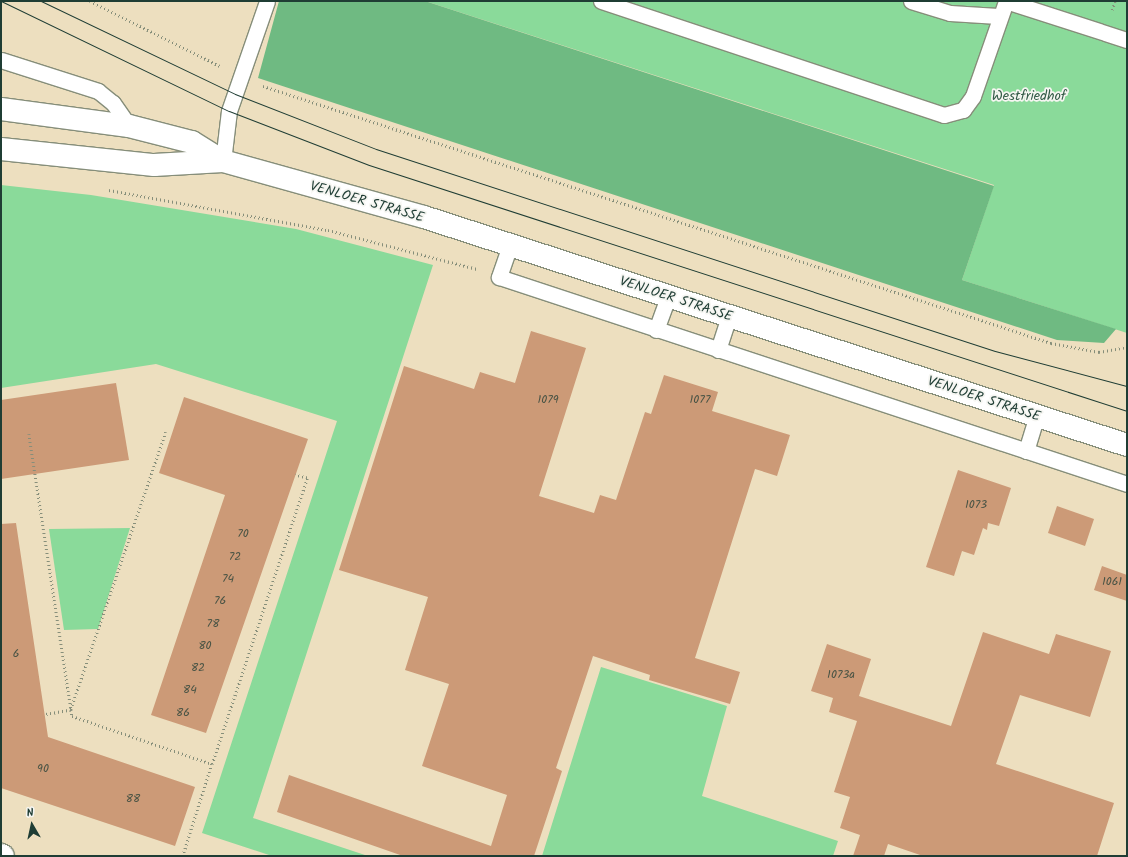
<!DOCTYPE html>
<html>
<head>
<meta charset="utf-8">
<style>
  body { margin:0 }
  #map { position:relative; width:1128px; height:857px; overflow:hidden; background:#eddfbf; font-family:Kalam,sans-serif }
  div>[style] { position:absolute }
  .green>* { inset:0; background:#8ada9a }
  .forest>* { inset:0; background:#6fba82 }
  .building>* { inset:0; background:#cc9a77 }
  .path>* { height:2.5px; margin-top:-1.25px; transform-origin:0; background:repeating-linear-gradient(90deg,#868e7a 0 1px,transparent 0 4px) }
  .roads { filter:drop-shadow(1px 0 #868e7a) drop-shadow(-1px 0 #868e7a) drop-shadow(0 1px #868e7a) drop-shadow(0 -1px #868e7a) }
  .service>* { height:15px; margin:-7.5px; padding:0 7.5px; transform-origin:7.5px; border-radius:7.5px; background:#fff }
  .minor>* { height:22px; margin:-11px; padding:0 11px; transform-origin:11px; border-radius:11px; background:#fff }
  .secondary>* { height:22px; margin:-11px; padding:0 11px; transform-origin:11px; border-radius:11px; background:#fff }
  .tram>* { height:1px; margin:-0.5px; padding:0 0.5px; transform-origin:0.5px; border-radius:0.5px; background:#1f3d34 }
  span { translate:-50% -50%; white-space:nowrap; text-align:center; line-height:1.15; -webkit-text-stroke:3.5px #f6f6f2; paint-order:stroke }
  .number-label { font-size:12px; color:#4a5445 }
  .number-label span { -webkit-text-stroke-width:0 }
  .park-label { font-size:14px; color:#345c48 }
  .street-label { font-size:14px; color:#1f3d34 }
  .frame { position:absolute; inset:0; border:2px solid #1f3d34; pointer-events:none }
  .north { position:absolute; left:12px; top:805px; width:40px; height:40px; -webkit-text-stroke:3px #f6f6f2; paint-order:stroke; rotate:351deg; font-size:11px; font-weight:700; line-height:16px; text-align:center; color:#1f3d34 }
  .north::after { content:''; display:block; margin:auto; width:14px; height:18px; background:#1f3d34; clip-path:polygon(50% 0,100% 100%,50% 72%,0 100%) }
</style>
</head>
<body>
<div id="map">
  <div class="green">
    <div style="clip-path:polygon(425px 1px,1127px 1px,1127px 333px,962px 280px,994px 185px)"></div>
    <div style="clip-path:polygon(1px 185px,91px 195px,296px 229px,433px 265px,253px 818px,368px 856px,272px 856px,202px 833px,337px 421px,156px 364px,1px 388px)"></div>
    <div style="clip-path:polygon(130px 528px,98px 629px,64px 630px,49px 529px)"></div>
    <div style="clip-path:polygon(601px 667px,727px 706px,702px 796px,838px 841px,833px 856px,542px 856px)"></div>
  </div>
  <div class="forest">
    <div style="clip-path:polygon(279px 1px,425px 1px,994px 186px,962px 280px,1116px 329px,1104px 343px,1057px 340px,258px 78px)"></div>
  </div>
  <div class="building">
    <div style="clip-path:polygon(531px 331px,586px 348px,539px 496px,594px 513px,600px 495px,616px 500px,645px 412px,651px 414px,664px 375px,718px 392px,712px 411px,790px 435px,777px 476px,755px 469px,695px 658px,740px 672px,730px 704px,649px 680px,650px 675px,593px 656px,556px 768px,562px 771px,534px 856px,403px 856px,277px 812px,289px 775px,491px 846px,507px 795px,422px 766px,449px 684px,405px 670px,428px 597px,339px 570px,404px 366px,474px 389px,480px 372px,515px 383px)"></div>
    <div style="clip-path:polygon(116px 383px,129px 460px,1px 479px,1px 400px)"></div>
    <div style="clip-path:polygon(184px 397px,308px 439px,206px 733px,151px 715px,225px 495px,159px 473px)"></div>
    <div style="clip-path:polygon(958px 470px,1011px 488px,999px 526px,988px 523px,987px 530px,983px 528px,974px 555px,962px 551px,954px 576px,926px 567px)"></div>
    <div style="clip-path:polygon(1057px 506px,1094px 519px,1085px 546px,1048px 533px)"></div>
    <div style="clip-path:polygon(16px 523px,48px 737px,195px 787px,175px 846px,1px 788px,1px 524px)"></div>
    <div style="clip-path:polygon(1102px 566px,1127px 575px,1127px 601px,1094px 590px)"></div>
    <div style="clip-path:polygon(983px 632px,1049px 654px,1056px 634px,1111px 651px,1090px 717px,1020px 695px,996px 764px,1114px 803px,1097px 856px,923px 856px,888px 844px,884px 856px,853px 856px,860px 835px,840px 828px,850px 797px,834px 792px,857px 721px,829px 712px,833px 698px,811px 691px,827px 644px,871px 659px,859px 696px,951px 726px)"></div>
  </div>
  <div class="path">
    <div style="left:90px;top:1px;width:145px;rotate:26.6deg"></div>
    <div style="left:1112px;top:10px;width:9px;rotate:-72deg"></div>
    <div style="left:263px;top:86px;width:829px;rotate:18.06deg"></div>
    <div style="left:1051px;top:343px;width:49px;rotate:10.6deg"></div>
    <div style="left:1099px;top:352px;width:28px;rotate:-10deg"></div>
    <div style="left:109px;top:190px;width:223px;rotate:10.4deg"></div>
    <div style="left:328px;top:230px;width:154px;rotate:14.7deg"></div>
    <div style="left:166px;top:432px;width:294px;rotate:108.9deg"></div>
    <div style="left:71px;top:710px;width:6px;rotate:81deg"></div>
    <div style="left:72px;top:716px;width:148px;rotate:18.9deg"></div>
    <div style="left:212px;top:764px;width:96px;rotate:107.5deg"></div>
    <div style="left:29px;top:434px;width:279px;rotate:81.3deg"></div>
    <div style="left:71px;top:710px;width:27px;rotate:170deg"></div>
    <div style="left:212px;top:764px;width:301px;rotate:-71.6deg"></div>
    <div style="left:307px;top:478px;width:12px;rotate:-166deg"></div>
  </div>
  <div class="roads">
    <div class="service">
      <div style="left:601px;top:1px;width:361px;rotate:18.4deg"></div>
      <div style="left:944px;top:115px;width:20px;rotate:-15deg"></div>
      <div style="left:963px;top:110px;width:17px;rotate:-54deg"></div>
      <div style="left:973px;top:96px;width:101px;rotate:-70.8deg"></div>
      <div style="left:911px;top:1px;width:41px;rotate:17.1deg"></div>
      <div style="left:950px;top:13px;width:48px;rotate:3.6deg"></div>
      <div style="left:1006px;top:1px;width:127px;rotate:17.9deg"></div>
      <div style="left:1px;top:60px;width:102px;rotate:17.7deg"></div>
      <div style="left:98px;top:91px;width:19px;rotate:39deg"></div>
      <div style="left:113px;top:103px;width:28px;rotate:55deg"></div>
      <div style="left:223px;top:161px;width:50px;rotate:-83.2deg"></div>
      <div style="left:229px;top:111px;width:116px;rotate:-70.9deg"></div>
      <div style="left:510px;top:245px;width:34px;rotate:109deg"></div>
      <div style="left:499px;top:277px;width:661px;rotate:18.24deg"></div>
      <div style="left:656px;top:330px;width:35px;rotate:-70deg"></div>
      <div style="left:718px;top:350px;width:36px;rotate:-72deg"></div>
      <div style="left:1026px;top:451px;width:37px;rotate:-73deg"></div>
    </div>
    <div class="minor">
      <div style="left:1px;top:855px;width:2px;rotate:27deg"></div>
    </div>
    <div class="secondary">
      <div style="left:1px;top:109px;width:129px;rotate:7.6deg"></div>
      <div style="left:129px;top:126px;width:65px;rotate:14.3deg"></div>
      <div style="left:192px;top:142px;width:36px;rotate:32deg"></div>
      <div style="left:223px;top:161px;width:209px;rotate:15.6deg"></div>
      <div style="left:424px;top:217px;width:739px;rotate:17.97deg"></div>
      <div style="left:1px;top:149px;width:154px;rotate:6deg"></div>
      <div style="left:154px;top:165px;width:69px;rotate:-3.3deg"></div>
    </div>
  </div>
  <div class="tram">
    <div style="left:1px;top:1px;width:253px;rotate:25.8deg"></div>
    <div style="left:229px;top:111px;width:150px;rotate:21.1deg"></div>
    <div style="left:369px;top:165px;width:797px;rotate:17.98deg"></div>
    <div style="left:41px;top:1px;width:215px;rotate:25.6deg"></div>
    <div style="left:235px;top:94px;width:151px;rotate:21.3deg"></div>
    <div style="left:376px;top:149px;width:651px;rotate:18.07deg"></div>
    <div style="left:995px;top:351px;width:137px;rotate:14.9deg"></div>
  </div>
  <div class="number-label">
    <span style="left:548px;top:400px">1079</span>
    <span style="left:700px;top:400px">1077</span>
    <span style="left:976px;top:505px">1073</span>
    <span style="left:243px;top:534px">70</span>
    <span style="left:235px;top:557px">72</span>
    <span style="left:228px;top:579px">74</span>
    <span style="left:1112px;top:582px">1061</span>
    <span style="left:220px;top:601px">76</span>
    <span style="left:213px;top:624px">78</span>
    <span style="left:205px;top:646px">80</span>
    <span style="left:16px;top:654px">6</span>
    <span style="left:198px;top:668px">82</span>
    <span style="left:841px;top:675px">1073a</span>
    <span style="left:190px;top:690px">84</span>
    <span style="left:183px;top:713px">86</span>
    <span style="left:43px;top:769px">90</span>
    <span style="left:133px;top:799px">88</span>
  </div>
  <div class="park-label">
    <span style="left:1029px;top:96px">Westfriedhof</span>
  </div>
  <div class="street-label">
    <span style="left:367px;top:202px;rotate:16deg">VENLOER STRASSE</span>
    <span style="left:676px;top:299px;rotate:18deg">VENLOER STRASSE</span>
    <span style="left:984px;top:399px;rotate:18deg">VENLOER STRASSE</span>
  </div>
  <div class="frame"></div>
  <div class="north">N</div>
</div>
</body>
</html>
